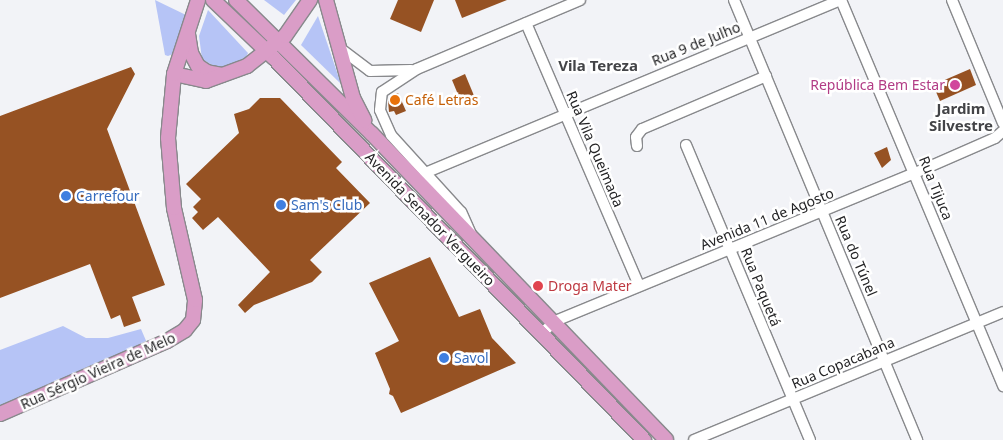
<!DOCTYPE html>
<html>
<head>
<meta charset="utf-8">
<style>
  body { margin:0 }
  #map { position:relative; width:1003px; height:440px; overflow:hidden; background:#f2f3f7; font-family:"Noto Sans",sans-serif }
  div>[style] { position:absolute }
  .green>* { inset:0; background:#b6c4f6 }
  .building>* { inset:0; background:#965223 }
  .roads { filter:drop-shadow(1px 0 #88898c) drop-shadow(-1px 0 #88898c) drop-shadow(0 1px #88898c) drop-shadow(0 -1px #88898c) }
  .minor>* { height:10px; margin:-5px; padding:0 5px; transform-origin:5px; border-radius:5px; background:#fff }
  .major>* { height:14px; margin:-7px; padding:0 7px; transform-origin:7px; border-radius:7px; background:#da9dc7 }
  .dots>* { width:14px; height:14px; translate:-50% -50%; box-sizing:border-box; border:2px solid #fff; border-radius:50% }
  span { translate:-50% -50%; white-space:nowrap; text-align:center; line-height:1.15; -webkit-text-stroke:5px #fff; paint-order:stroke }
  .street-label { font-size:14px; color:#242426 }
  .hotel-label { font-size:14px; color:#b23c85 }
  .right { translate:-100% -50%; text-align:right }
  .food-label { font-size:14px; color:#c56008 }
  .left { translate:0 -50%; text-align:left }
  .shop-label { font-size:14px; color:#366cbe }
  .health-label { font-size:14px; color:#be3a42 }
  .neighbourhood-label { font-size:15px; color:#434447; font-weight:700 }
</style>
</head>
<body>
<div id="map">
  <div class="green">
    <div style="clip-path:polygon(155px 0,186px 15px,173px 54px,168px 56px,165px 55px)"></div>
    <div style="clip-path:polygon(264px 0,296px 0,284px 15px)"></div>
    <div style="clip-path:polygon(208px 10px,248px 53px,246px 57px,229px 66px,217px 68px,202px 59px,199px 36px)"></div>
    <div style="clip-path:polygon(318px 16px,341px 84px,301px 45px)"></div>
    <div style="clip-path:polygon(63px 326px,86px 338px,108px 338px,141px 329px,147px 343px,0 407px,0 350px)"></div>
  </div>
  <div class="building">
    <div style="clip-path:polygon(398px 0,434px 0,421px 32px,390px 19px)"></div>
    <div style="clip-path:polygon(455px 0,507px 0,462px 18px)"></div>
    <div style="clip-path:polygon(131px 67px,135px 74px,107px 129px,165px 285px,132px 297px,141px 321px,124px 327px,120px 315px,111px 319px,90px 264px,0 298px,0 116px)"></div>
    <div style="clip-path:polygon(970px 69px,976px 85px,940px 101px,933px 85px)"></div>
    <div style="clip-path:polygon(465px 74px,475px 98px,462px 104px,452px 80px)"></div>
    <div style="clip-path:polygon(398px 93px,406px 111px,396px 115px,394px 111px,389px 112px,388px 101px,390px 96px)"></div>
    <div style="clip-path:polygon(260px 98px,280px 98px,342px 162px,336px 168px,370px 203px,310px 260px,322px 272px,312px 282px,254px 305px,245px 313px,238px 305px,270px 272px,218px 217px,203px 230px,192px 218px,198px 212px,193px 207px,201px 199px,186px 184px,239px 133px,234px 114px,249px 109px)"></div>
    <div style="clip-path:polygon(887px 147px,891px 160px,882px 168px,874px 153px)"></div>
    <div style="clip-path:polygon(430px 257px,459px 317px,480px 309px,492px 338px,516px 363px,401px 413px,393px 396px,389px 394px,390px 389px,375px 353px,399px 341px,369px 283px)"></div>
  </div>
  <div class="roads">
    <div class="minor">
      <div style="left:734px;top:0;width:477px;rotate:67.4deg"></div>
      <div style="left:841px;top:0;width:419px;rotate:67.2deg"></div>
      <div style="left:952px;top:0;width:133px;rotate:67.5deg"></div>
      <div style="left:526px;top:23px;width:286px;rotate:66.7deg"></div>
      <div style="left:341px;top:49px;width:36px;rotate:37deg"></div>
      <div style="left:370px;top:71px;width:41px;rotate:-1.4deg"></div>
      <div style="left:686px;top:145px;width:320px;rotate:67.2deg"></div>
      <div style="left:637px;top:146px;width:9px;rotate:-96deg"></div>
      <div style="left:636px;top:137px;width:10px;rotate:-53deg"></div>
      <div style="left:642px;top:129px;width:135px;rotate:-23.1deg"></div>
      <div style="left:425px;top:173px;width:451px;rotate:-22.6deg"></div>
      <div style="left:471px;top:234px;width:24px;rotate:-114deg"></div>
      <div style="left:461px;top:212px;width:104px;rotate:-132.3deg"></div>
      <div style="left:391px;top:135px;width:27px;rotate:-114deg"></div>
      <div style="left:380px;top:110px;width:18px;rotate:-84deg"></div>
      <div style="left:382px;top:92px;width:42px;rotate:-33.3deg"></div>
      <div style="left:417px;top:69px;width:177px;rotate:-22.9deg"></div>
      <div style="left:542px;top:334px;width:16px;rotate:-47deg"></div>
      <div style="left:553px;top:322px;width:391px;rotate:-22.4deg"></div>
      <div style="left:915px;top:173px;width:87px;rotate:-23.6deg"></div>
      <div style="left:995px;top:138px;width:11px;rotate:-41deg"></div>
      <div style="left:694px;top:440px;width:334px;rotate:-22.5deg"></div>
    </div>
    <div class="major">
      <div style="left:213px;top:0;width:84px;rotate:43.6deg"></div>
      <div style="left:274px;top:58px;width:532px;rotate:45.91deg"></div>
      <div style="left:236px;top:0;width:191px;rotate:44.6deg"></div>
      <div style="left:372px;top:134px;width:424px;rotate:46.1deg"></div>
      <div style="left:326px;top:0;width:102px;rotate:74.6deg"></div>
      <div style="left:353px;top:98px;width:25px;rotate:63deg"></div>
      <div style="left:188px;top:34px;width:19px;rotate:81deg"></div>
      <div style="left:191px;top:53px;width:15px;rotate:62deg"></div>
      <div style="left:198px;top:66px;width:11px;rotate:34deg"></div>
      <div style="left:207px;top:72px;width:15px;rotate:11deg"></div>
      <div style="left:174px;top:74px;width:33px;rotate:12deg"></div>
      <div style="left:206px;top:81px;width:44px;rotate:-20.1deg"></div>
      <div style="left:247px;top:66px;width:48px;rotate:-38.3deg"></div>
      <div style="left:285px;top:36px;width:44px;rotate:-55.2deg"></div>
      <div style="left:0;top:414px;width:182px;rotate:-23.6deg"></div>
      <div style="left:167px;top:341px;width:21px;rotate:-31deg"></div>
      <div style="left:185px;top:330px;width:13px;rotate:-51deg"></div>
      <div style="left:193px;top:320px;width:20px;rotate:-84deg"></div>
      <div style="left:195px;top:300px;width:94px;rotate:-102.9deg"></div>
      <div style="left:174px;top:208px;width:70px;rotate:-94.9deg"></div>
      <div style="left:168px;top:138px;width:64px;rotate:-84.6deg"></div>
      <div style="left:174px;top:74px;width:78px;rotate:-72deg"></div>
    </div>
  </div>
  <div class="dots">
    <div style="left:955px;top:85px;background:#d1479c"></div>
    <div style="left:395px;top:100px;background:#e8710a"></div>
    <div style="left:66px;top:196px;background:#3f7fe0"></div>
    <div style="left:281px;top:205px;background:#3f7fe0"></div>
    <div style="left:538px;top:286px;background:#e0444e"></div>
    <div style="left:444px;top:358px;background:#3f7fe0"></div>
  </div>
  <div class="street-label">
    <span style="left:696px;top:44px;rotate:-22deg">Rua 9 de Julho</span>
    <span style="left:595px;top:149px;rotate:67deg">Rua Vila Queimada</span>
    <span style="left:936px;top:188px;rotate:68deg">Rua Tijuca</span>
    <span style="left:430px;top:219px;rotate:46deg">Avenida Senador Vergueiro</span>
    <span style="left:767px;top:219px;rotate:-22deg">Avenida 11 de Agosto</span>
    <span style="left:856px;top:256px;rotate:67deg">Rua do Túnel</span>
    <span style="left:761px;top:287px;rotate:68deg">Rua Paquetá</span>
    <span style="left:843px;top:363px;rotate:-23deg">Rua Copacabana</span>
    <span style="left:98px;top:371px;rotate:-24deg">Rua Sérgio Vieira de Melo</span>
  </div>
  <div class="hotel-label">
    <span class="right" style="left:945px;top:85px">República Bem Estar</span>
  </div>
  <div class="food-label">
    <span class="left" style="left:405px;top:100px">Café Letras</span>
  </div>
  <div class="shop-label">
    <span class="left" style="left:76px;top:196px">Carrefour</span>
    <span class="left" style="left:291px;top:205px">Sam's Club</span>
    <span class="left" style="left:454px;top:358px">Savol</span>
  </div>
  <div class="health-label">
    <span class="left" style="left:548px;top:286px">Droga Mater</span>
  </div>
  <div class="neighbourhood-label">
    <span style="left:598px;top:66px">Vila Tereza</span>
    <span style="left:961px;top:117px">Jardim<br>Silvestre</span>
  </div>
</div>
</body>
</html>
